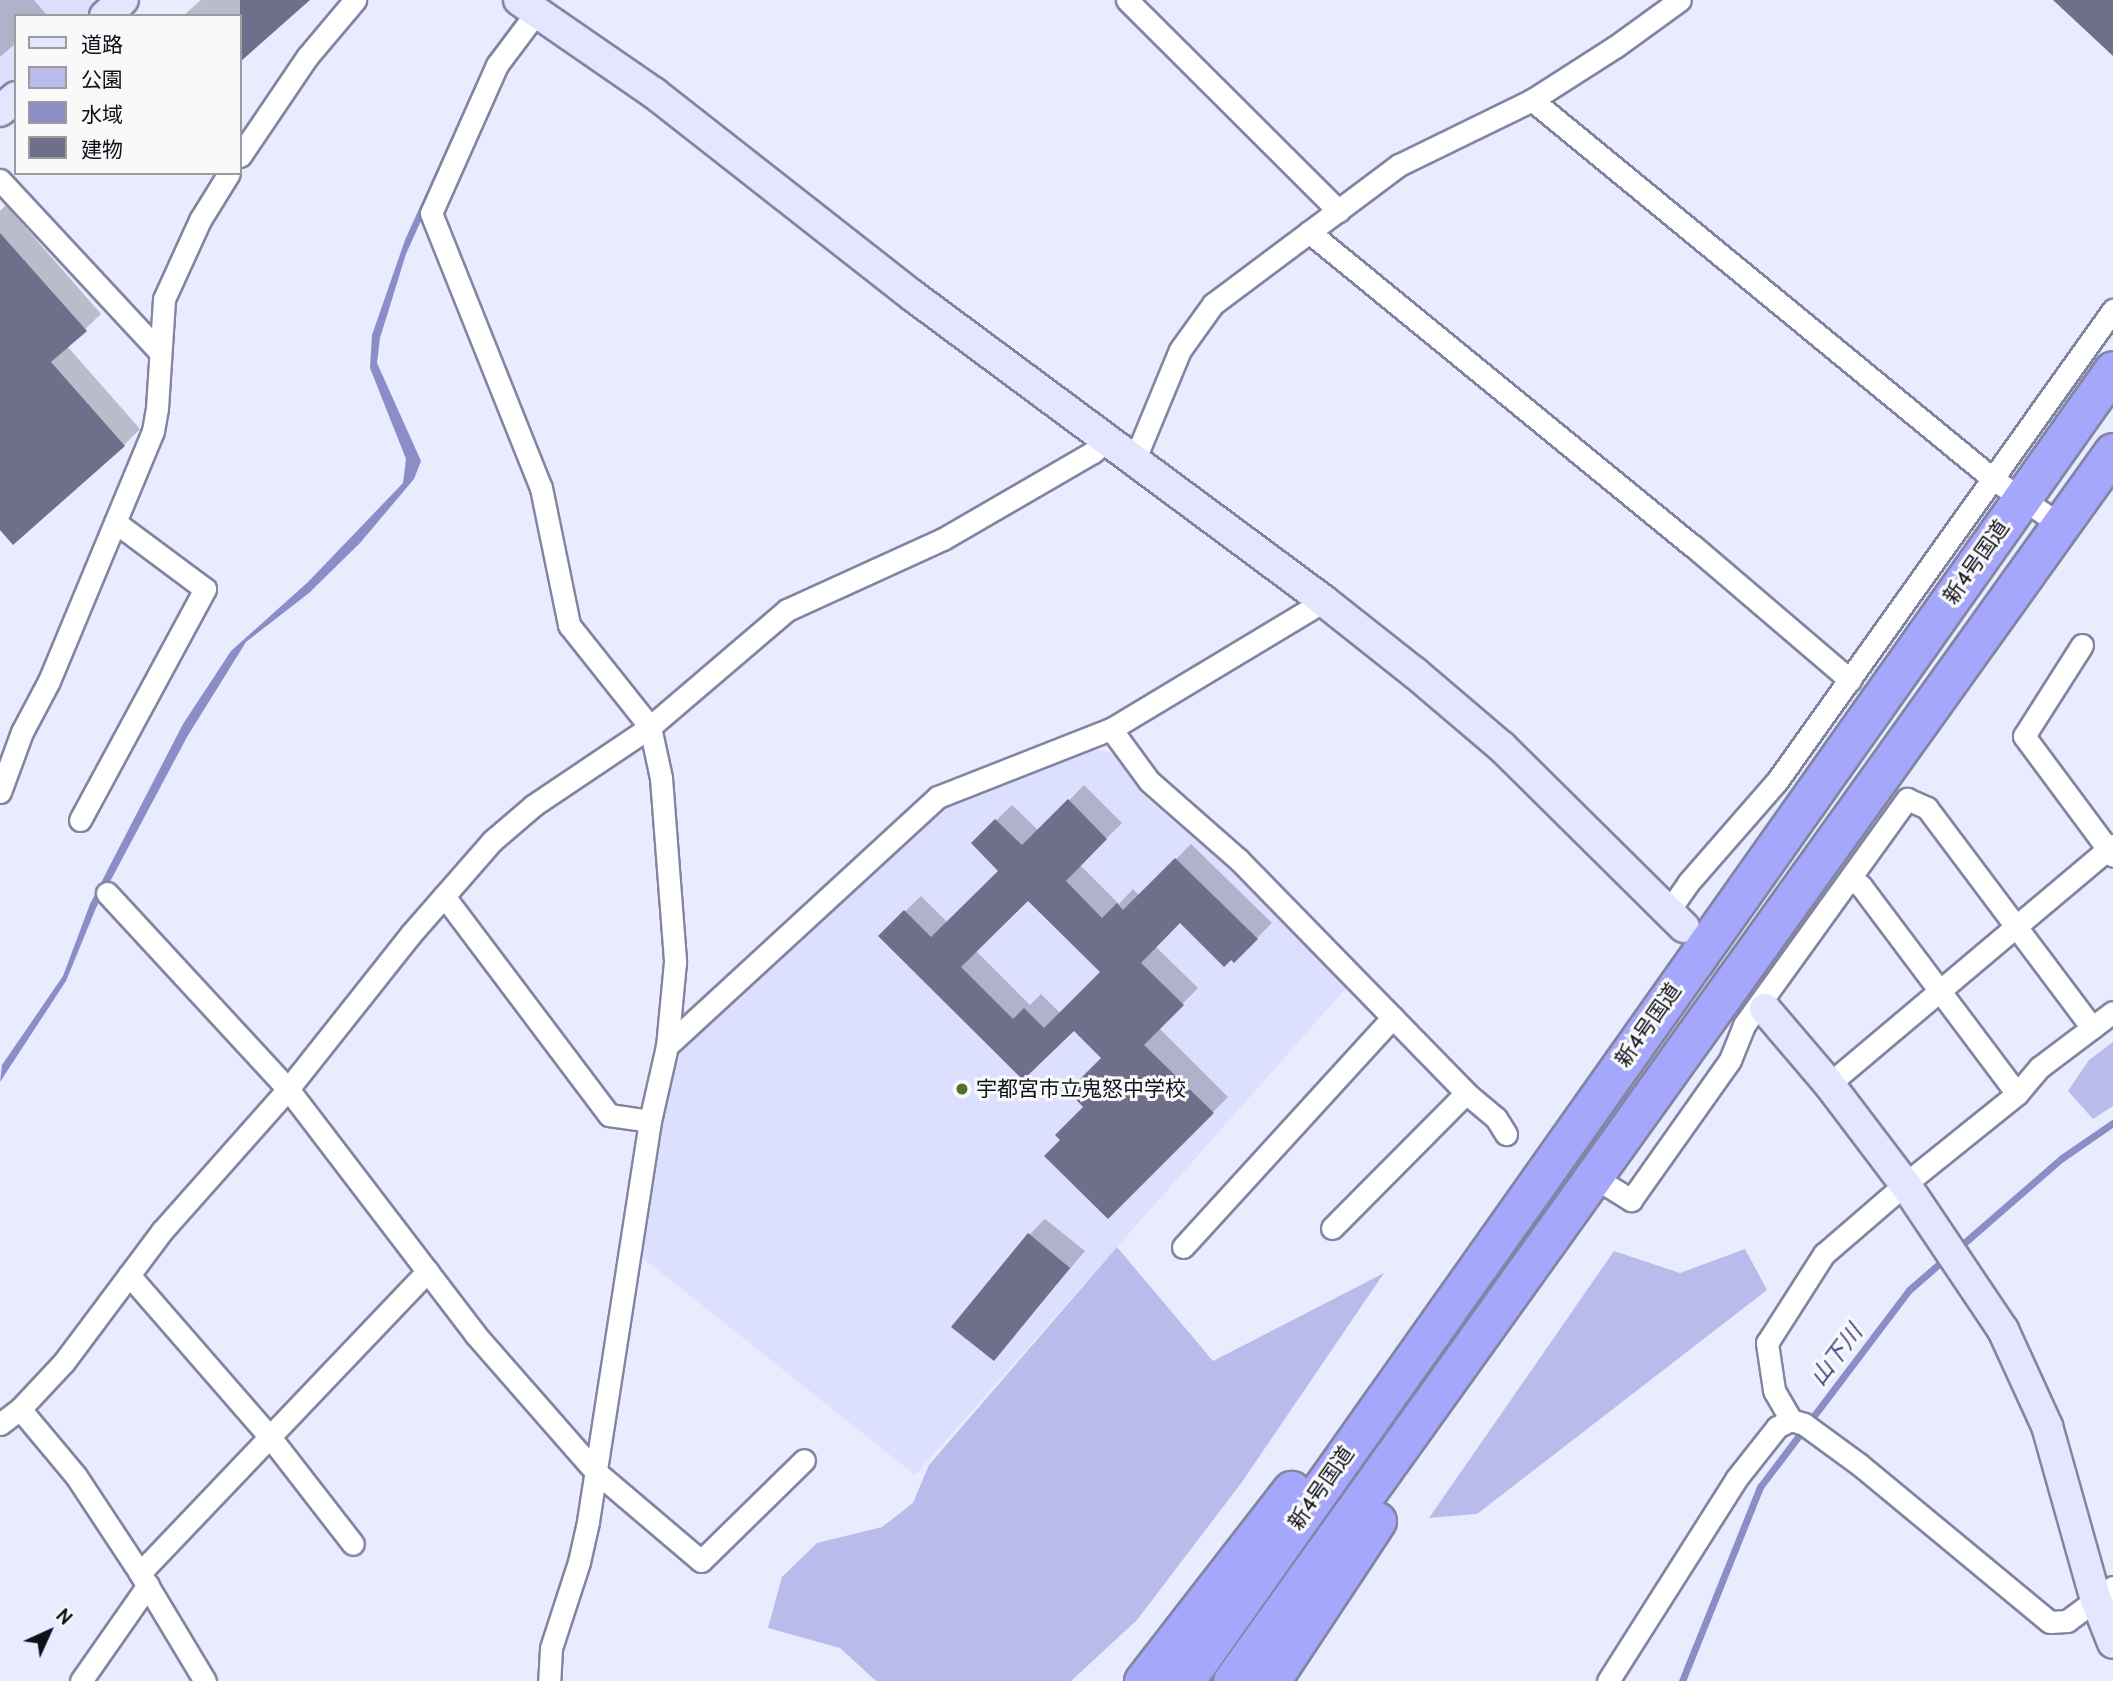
<!DOCTYPE html>
<html>
<head>
<meta charset="utf-8">
<style>
  body { margin:0 }
  #map { position:relative; width:2113px; height:1681px; overflow:hidden; background:#e9ebfe; font-family:Cabin,"Noto Sans JP",sans-serif }
  div>[style] { position:absolute }
  .built>* { inset:0; background:#dcdffe }
  .green>* { inset:0; background:#b9bcea }
  .water>* { inset:0; background:#8b8ec6 }
  .shadow>* { inset:0; background:#0003 }
  .stream>* { height:7px; margin:-3.5px; padding:0 3.5px; transform-origin:3.5px; border-radius:3.5px; background:#8b8ec6 }
  .building>* { inset:0; background:#6d6f8b }
  .secondary-tunnel>* { height:30px; margin-top:-15px; transform-origin:0; background:repeating-linear-gradient(90deg,#c8cadc 0 30px,transparent 0 45px) }
  .roads { filter:drop-shadow(2px 0 #8285a2) drop-shadow(-2px 0 #8285a2) drop-shadow(0 2px #8285a2) drop-shadow(0 -2px #8285a2) }
  .street>* { height:21px; margin:-10.5px; padding:0 10.5px; transform-origin:10.5px; border-radius:10.5px; background:#fff }
  .secondary>* { height:30px; margin:-15px; padding:0 15px; transform-origin:15px; border-radius:15px; background:#e4e5fe }
  .highway>* { height:37px; margin:-18.5px; padding:0 18.5px; transform-origin:18.5px; border-radius:18.5px; background:#a4a7fb }
  .dots>* { width:19px; height:19px; translate:-50% -50%; box-sizing:border-box; border:4px solid #f9f9f9; border-radius:50% }
  span { translate:-50% -50%; white-space:nowrap; text-align:center; line-height:1.15; -webkit-text-stroke:6px #f9f9f9; paint-order:stroke }
  .street-label { font-size:21px; color:#0f101a }
  .poi-label { font-size:21px; color:#0f101a }
  .left { translate:0 -50%; text-align:left }
  .water-label { font-size:23px; color:#434187; font-style:italic }
  .legend { position:absolute; left:14px; top:14px; width:228px; height:161px; box-sizing:border-box; background:#f9f9f9; border:2px solid #9b9ca0; margin:0; padding:9px 12px; list-style:none; font-size:21px; color:#0f101a }
  .legend li { display:flex; align-items:center; gap:14px; height:35px }
  .legend b { width:35px; border:2px solid #9b9ca0 }
  .north { position:absolute; left:14px; top:1597px; width:70px; height:70px; -webkit-text-stroke:5px #f9f9f9; paint-order:stroke; rotate:45deg; font-size:19px; font-weight:700; line-height:28px; text-align:center; color:#0f101a }
  .north::after { content:''; display:block; margin:auto; width:24px; height:32px; background:#0f101a; clip-path:polygon(50% 0,100% 100%,50% 72%,0 100%) }
</style>
</head>
<body>
<div id="map">
  <div class="built">
    <div style="clip-path:polygon(0 0,100px 0,82px 16px,16px 16px,16px 77px,0 91px)"></div>
    <div style="clip-path:polygon(1093px 749px,1113px 753px,1143px 795px,1235px 874px,1347px 987px,915px 1475px,642px 1257px,673px 1057px,950px 805px,1035px 767px)"></div>
  </div>
  <div class="green">
    <div style="clip-path:polygon(2113px 1042px,2113px 1106px,2093px 1119px,2068px 1091px,2089px 1060px)"></div>
    <div style="clip-path:polygon(1117px 1247px,1213px 1361px,1384px 1273px,1242px 1482px,1137px 1620px,1071px 1681px,876px 1681px,840px 1648px,768px 1628px,782px 1577px,817px 1543px,882px 1527px,913px 1503px,929px 1465px)"></div>
    <div style="clip-path:polygon(1745px 1249px,1767px 1290px,1477px 1514px,1429px 1518px,1614px 1251px,1680px 1273px)"></div>
  </div>
  <div class="water">
    <div style="clip-path:polygon(530px 0,493px 61px,406px 254px,380px 338px,377px 363px,421px 461px,414px 479px,360px 543px,309px 593px,246px 642px,187px 737px,96px 908px,66px 981px,0 1082px,2px 1065px,63px 976px,90px 904px,183px 724px,231px 651px,308px 582px,403px 483px,406px 459px,370px 368px,372px 335px,405px 240px,488px 56px)"></div>
  </div>
  <div class="shadow">
    <div style="clip-path:polygon(0 0,34px 0,47px 15px,16px 16px,16px 43px,0 57px)"></div>
    <div style="clip-path:polygon(201px 0,307px 0,240px 60px,240px 16px,183px 16px)"></div>
    <div style="clip-path:polygon(6px 205px,101px 314px,67px 346px,140px 429px,124px 445px,0 527px,0 211px)"></div>
    <div style="clip-path:polygon(evenodd,1084px 785px,1122px 823px,1080px 865px,1119px 904px,1133px 889px,1140px 896px,1191px 844px,1272px 923px,1234px 961px,1180px 921px,1155px 946px,1198px 988px,1159px 1028px,1228px 1097px,1108px 1217px,1062px 1140px,1086px 1107px,1104px 1058px,1074px 1028px,1023px 1078px,880px 936px,921px 896px,948px 923px,1000px 871px,973px 843px,1012px 805px,1039px 831px,1084px 785px,1028px 898px,1103px 972px,1061px 1014px,1041px 994px,1030px 1005px,976px 951px,1028px 898px)"></div>
    <div style="clip-path:polygon(1045px 1219px,1085px 1251px,994px 1359px,1029px 1235px)"></div>
  </div>
  <div class="stream">
    <div style="left:1956px;top:1250px;width:140px;rotate:-41deg"></div>
    <div style="left:2062px;top:1158px;width:62px;rotate:-34.5deg"></div>
    <div style="left:1682px;top:1681px;width:209px;rotate:-68.1deg"></div>
    <div style="left:1760px;top:1487px;width:247px;rotate:-52.9deg"></div>
    <div style="left:1909px;top:1290px;width:50px;rotate:-41deg"></div>
  </div>
  <div class="building">
    <div style="clip-path:polygon(240px 0,310px 0,240px 62px)"></div>
    <div style="clip-path:polygon(2053px 0,2113px 0,2113px 56px)"></div>
    <div style="clip-path:polygon(0 233px,87px 331px,51px 362px,125px 446px,13px 545px,0 530px)"></div>
    <div style="clip-path:polygon(evenodd,1068px 799px,1107px 839px,1066px 881px,1102px 918px,1117px 903px,1123px 910px,1175px 858px,1258px 939px,1234px 963px,1231px 960px,1224px 967px,1180px 923px,1141px 963px,1184px 1005px,1144px 1045px,1214px 1113px,1108px 1219px,1044px 1156px,1060px 1140px,1055px 1135px,1083px 1107px,1068px 1091px,1101px 1058px,1074px 1031px,1023px 1080px,878px 936px,904px 910px,931px 937px,998px 871px,971px 843px,995px 819px,1022px 845px,1068px 799px,1028px 901px,1100px 972px,1044px 1028px,1024px 1008px,1013px 1019px,961px 967px,1028px 901px)"></div>
    <div style="clip-path:polygon(1028px 1233px,1070px 1268px,994px 1361px,951px 1327px)"></div>
  </div>
  <div class="secondary-tunnel">
    <div style="left:1689px;top:932px;width:108px;rotate:45.4deg"></div>
  </div>
  <div class="roads">
    <div class="street">
      <div style="left:1127px;top:0;width:299px;rotate:44.9deg"></div>
      <div style="left:536px;top:13px;width:65px;rotate:126.9deg"></div>
      <div style="left:497px;top:65px;width:162px;rotate:114deg"></div>
      <div style="left:431px;top:213px;width:296px;rotate:68.2deg"></div>
      <div style="left:541px;top:488px;width:140px;rotate:78.4deg"></div>
      <div style="left:569px;top:625px;width:130px;rotate:51.5deg"></div>
      <div style="left:650px;top:727px;width:52px;rotate:77.8deg"></div>
      <div style="left:661px;top:778px;width:185px;rotate:85.6deg"></div>
      <div style="left:675px;top:962px;width:84px;rotate:95.4deg"></div>
      <div style="left:667px;top:1046px;width:77px;rotate:102.8deg"></div>
      <div style="left:650px;top:1121px;width:406px;rotate:98.8deg"></div>
      <div style="left:588px;top:1522px;width:41px;rotate:102.7deg"></div>
      <div style="left:579px;top:1562px;width:90px;rotate:108deg"></div>
      <div style="left:551px;top:1648px;width:33px;rotate:93deg"></div>
      <div style="left:1532px;top:100px;width:98px;rotate:-32.6deg"></div>
      <div style="left:1615px;top:47px;width:80px;rotate:-35.9deg"></div>
      <div style="left:240px;top:156px;width:120px;rotate:-55.9deg"></div>
      <div style="left:307px;top:57px;width:75px;rotate:-49.9deg"></div>
      <div style="left:0;top:180px;width:233px;rotate:47.1deg"></div>
      <div style="left:1309px;top:232px;width:495px;rotate:39.3deg"></div>
      <div style="left:1692px;top:545px;width:208px;rotate:40.5deg"></div>
      <div style="left:1134px;top:461px;width:120px;rotate:-67.5deg"></div>
      <div style="left:1180px;top:350px;width:57px;rotate:-54.3deg"></div>
      <div style="left:1213px;top:304px;width:232px;rotate:-36.8deg"></div>
      <div style="left:1399px;top:165px;width:148px;rotate:-26deg"></div>
      <div style="left:1532px;top:100px;width:597px;rotate:39.42deg"></div>
      <div style="left:1993px;top:479px;width:82px;rotate:34.1deg"></div>
      <div style="left:2082px;top:645px;width:108px;rotate:122.5deg"></div>
      <div style="left:2024px;top:736px;width:149px;rotate:53.4deg"></div>
      <div style="left:1111px;top:729px;width:64px;rotate:53.8deg"></div>
      <div style="left:1149px;top:781px;width:120px;rotate:41.3deg"></div>
      <div style="left:1239px;top:860px;width:325px;rotate:45.7deg"></div>
      <div style="left:1466px;top:1093px;width:39px;rotate:40deg"></div>
      <div style="left:1496px;top:1118px;width:19px;rotate:58deg"></div>
      <div style="left:0;top:792px;width:64px;rotate:-69.9deg"></div>
      <div style="left:22px;top:732px;width:58px;rotate:-62.1deg"></div>
      <div style="left:49px;top:681px;width:271px;rotate:-67.4deg"></div>
      <div style="left:153px;top:431px;width:23px;rotate:-80deg"></div>
      <div style="left:157px;top:408px;width:109px;rotate:-86.3deg"></div>
      <div style="left:164px;top:299px;width:87px;rotate:-65.5deg"></div>
      <div style="left:200px;top:220px;width:55px;rotate:-58.3deg"></div>
      <div style="left:80px;top:820px;width:263px;rotate:-61.6deg"></div>
      <div style="left:205px;top:589px;width:112px;rotate:-143.3deg"></div>
      <div style="left:1851px;top:878px;width:13px;rotate:39deg"></div>
      <div style="left:1861px;top:886px;width:260px;rotate:53.1deg"></div>
      <div style="left:107px;top:893px;width:267px;rotate:47.3deg"></div>
      <div style="left:288px;top:1089px;width:308px;rotate:52.6deg"></div>
      <div style="left:475px;top:1334px;width:182px;rotate:48.8deg"></div>
      <div style="left:595px;top:1471px;width:139px;rotate:40.3deg"></div>
      <div style="left:701px;top:1561px;width:144px;rotate:-44.4deg"></div>
      <div style="left:444px;top:896px;width:274px;rotate:53deg"></div>
      <div style="left:609px;top:1115px;width:41px;rotate:8.3deg"></div>
      <div style="left:1668px;top:912px;width:35px;rotate:-55deg"></div>
      <div style="left:1688px;top:883px;width:135px;rotate:-48.9deg"></div>
      <div style="left:1777px;top:781px;width:579px;rotate:-54.5deg"></div>
      <div style="left:667px;top:1046px;width:368px;rotate:-42.6deg"></div>
      <div style="left:938px;top:797px;width:186px;rotate:-21.5deg"></div>
      <div style="left:1111px;top:729px;width:249px;rotate:-31deg"></div>
      <div style="left:1829px;top:1084px;width:371px;rotate:-40.1deg"></div>
      <div style="left:1594px;top:1177px;width:44px;rotate:31.9deg"></div>
      <div style="left:1631px;top:1200px;width:171px;rotate:-54.7deg"></div>
      <div style="left:1730px;top:1060px;width:38px;rotate:-68deg"></div>
      <div style="left:1744px;top:1025px;width:279px;rotate:-54.2deg"></div>
      <div style="left:1907px;top:799px;width:22px;rotate:24deg"></div>
      <div style="left:1927px;top:808px;width:275px;rotate:53.1deg"></div>
      <div style="left:1332px;top:1228px;width:190px;rotate:-45.2deg"></div>
      <div style="left:1183px;top:1247px;width:311px;rotate:-47.6deg"></div>
      <div style="left:129px;top:1275px;width:215px;rotate:49deg"></div>
      <div style="left:270px;top:1437px;width:135px;rotate:52.2deg"></div>
      <div style="left:20px;top:1409px;width:87px;rotate:50.1deg"></div>
      <div style="left:76px;top:1476px;width:116px;rotate:56.6deg"></div>
      <div style="left:140px;top:1573px;width:126px;rotate:59deg"></div>
      <div style="left:1791px;top:1420px;width:34px;rotate:-120deg"></div>
      <div style="left:1774px;top:1390px;width:48px;rotate:-98.5deg"></div>
      <div style="left:1767px;top:1343px;width:106px;rotate:-57.4deg"></div>
      <div style="left:1824px;top:1254px;width:107px;rotate:-40.8deg"></div>
      <div style="left:1905px;top:1184px;width:144px;rotate:-38.8deg"></div>
      <div style="left:2017px;top:1094px;width:35px;rotate:-50deg"></div>
      <div style="left:2040px;top:1067px;width:91px;rotate:-37deg"></div>
      <div style="left:0;top:1424px;width:25px;rotate:-37deg"></div>
      <div style="left:20px;top:1409px;width:64px;rotate:-46.9deg"></div>
      <div style="left:64px;top:1362px;width:164px;rotate:-53.2deg"></div>
      <div style="left:162px;top:1231px;width:190px;rotate:-48.4deg"></div>
      <div style="left:288px;top:1089px;width:196px;rotate:-51.6deg"></div>
      <div style="left:410px;top:935px;width:125px;rotate:-48.9deg"></div>
      <div style="left:492px;top:841px;width:55px;rotate:-40.6deg"></div>
      <div style="left:534px;top:805px;width:140px;rotate:-33.9deg"></div>
      <div style="left:650px;top:727px;width:180px;rotate:-40.5deg"></div>
      <div style="left:787px;top:610px;width:171px;rotate:-24.5deg"></div>
      <div style="left:943px;top:539px;width:173px;rotate:-30.1deg"></div>
      <div style="left:1093px;top:452px;width:18px;rotate:-41deg"></div>
      <div style="left:140px;top:1573px;width:417px;rotate:-46.4deg"></div>
      <div style="left:81px;top:1681px;width:117px;rotate:-55.1deg"></div>
      <div style="left:1608px;top:1681px;width:239px;rotate:-57.6deg"></div>
      <div style="left:1736px;top:1479px;width:66px;rotate:-51.7deg"></div>
      <div style="left:1777px;top:1427px;width:16px;rotate:-27deg"></div>
      <div style="left:1791px;top:1420px;width:14px;rotate:17deg"></div>
      <div style="left:1804px;top:1424px;width:69px;rotate:36.2deg"></div>
      <div style="left:1860px;top:1465px;width:246px;rotate:39.6deg"></div>
      <div style="left:2050px;top:1622px;width:17px;rotate:-3deg"></div>
      <div style="left:2067px;top:1621px;width:57px;rotate:-36.5deg"></div>
    </div>
    <div class="secondary">
      <div style="left:519px;top:0;width:164px;rotate:34.6deg"></div>
      <div style="left:654px;top:93px;width:329px;rotate:38.1deg"></div>
      <div style="left:913px;top:296px;width:512px;rotate:36.58deg"></div>
      <div style="left:1324px;top:601px;width:116px;rotate:38.4deg"></div>
      <div style="left:1415px;top:673px;width:114px;rotate:40.4deg"></div>
      <div style="left:1502px;top:747px;width:256px;rotate:44.7deg"></div>
      <div style="left:105px;top:16px;width:24px;rotate:-42deg"></div>
      <div style="left:0;top:111px;width:21px;rotate:-41deg"></div>
      <div style="left:1765px;top:1009px;width:99px;rotate:49.5deg"></div>
      <div style="left:1829px;top:1084px;width:126px;rotate:52.8deg"></div>
      <div style="left:1905px;top:1184px;width:176px;rotate:56.1deg"></div>
      <div style="left:2003px;top:1330px;width:106px;rotate:65.4deg"></div>
      <div style="left:2047px;top:1426px;width:181px;rotate:74.3deg"></div>
      <div style="left:2096px;top:1600px;width:46px;rotate:68.4deg"></div>
    </div>
    <div class="highway">
      <div style="left:1143px;top:1681px;width:242px;rotate:-52.2deg"></div>
      <div style="left:1185px;top:1681px;width:1606px;rotate:-54.71deg"></div>
      <div style="left:1232px;top:1681px;width:1512px;rotate:-54.37deg"></div>
      <div style="left:1271px;top:1681px;width:192px;rotate:-56.5deg"></div>
    </div>
  </div>
  <div class="dots">
    <div style="left:962px;top:1089px;background:#4e722a"></div>
  </div>
  <div class="street-label">
    <span style="left:1976px;top:562px;rotate:-55deg">新4号国道</span>
    <span style="left:1648px;top:1025px;rotate:-55deg">新4号国道</span>
    <span style="left:1321px;top:1488px;rotate:-55deg">新4号国道</span>
  </div>
  <div class="poi-label">
    <span class="left" style="left:976px;top:1089px">宇都宮市立鬼怒中学校</span>
  </div>
  <div class="water-label">
    <span style="left:1836px;top:1355px;rotate:-53deg">山下川</span>
  </div>
  <ul class="legend">
  <li><b style="height:9px;background:#e4e5fe"></b>道路</li>
  <li><b style="height:19px;background:#b9bcea"></b>公園</li>
  <li><b style="height:19px;background:#8b8ec6"></b>水域</li>
  <li><b style="height:19px;background:#6d6f8b"></b>建物</li>
  </ul>
  <div class="north">N</div>
</div>
</body>
</html>
